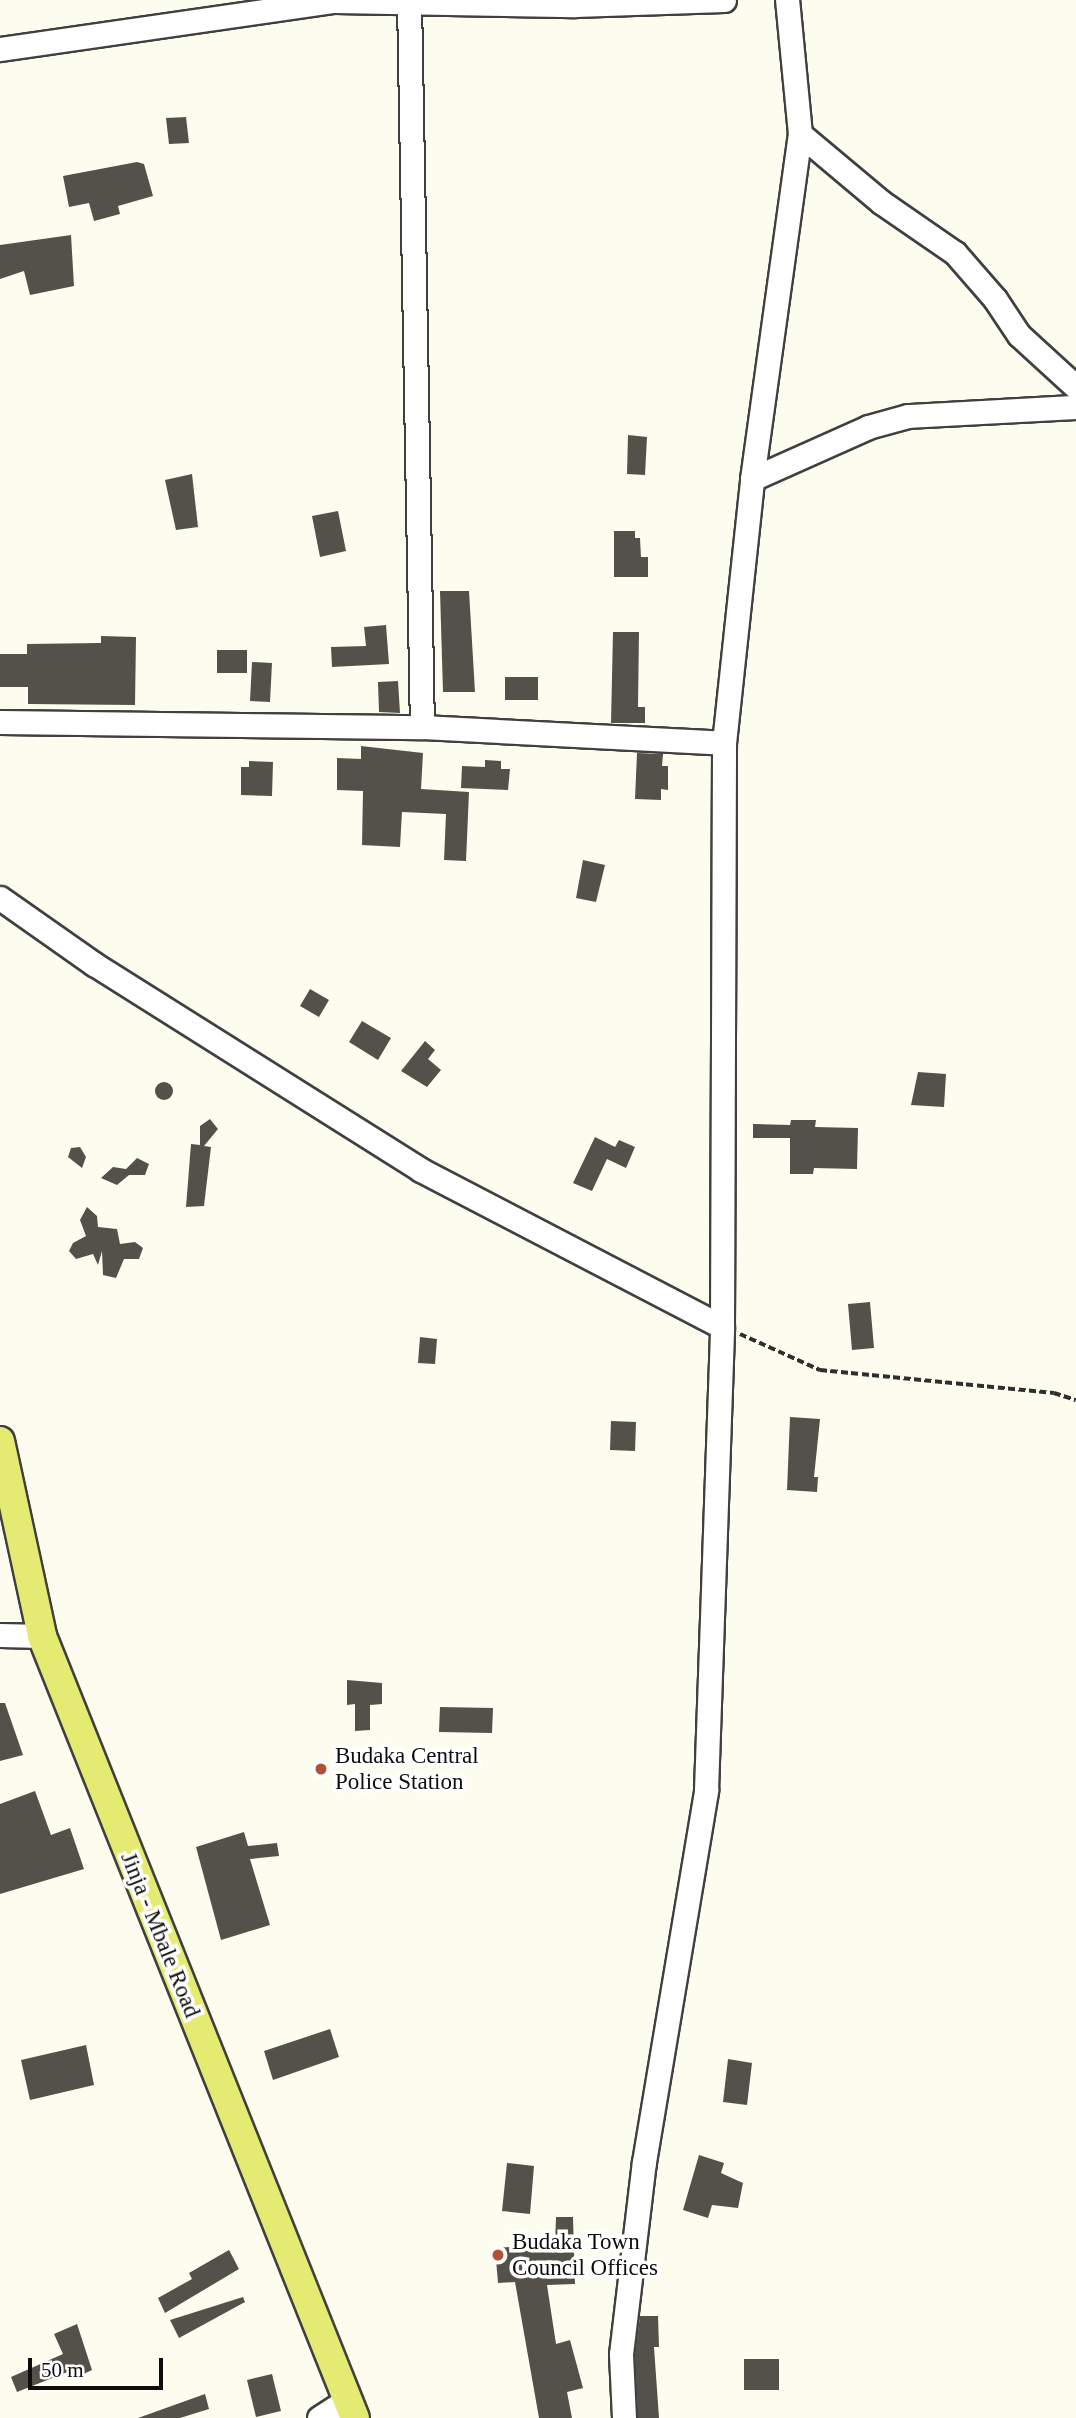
<!DOCTYPE html>
<html>
<head>
<meta charset="utf-8">
<style>
  body { margin:0 }
  #map { position:relative; width:1076px; height:2418px; overflow:hidden; background:#fcfdef; font-family:"Times New Roman",serif }
  div>[style] { position:absolute }
  .building>* { inset:0; background:#54514a }
  .round { border-radius:50% }
  .path>* { height:3.5px; margin-top:-1.75px; transform-origin:0; background:repeating-linear-gradient(90deg,#2f2f2f 0 7px,transparent 0 10.5px) }
  .roads { filter:drop-shadow(2px 0 #404040) drop-shadow(-2px 0 #404040) drop-shadow(0 2px #404040) drop-shadow(0 -2px #404040) }
  .minor>* { height:23px; margin:-11.5px; padding:0 11.5px; transform-origin:11.5px; border-radius:11.5px; background:#fff }
  .major>* { height:28px; margin:-14px; padding:0 14px; transform-origin:14px; border-radius:14px; background:#e5ea72 }
  .dots>* { width:19px; height:19px; translate:-50% -50%; box-sizing:border-box; border:4px solid #fff; border-radius:50% }
  span { translate:-50% -50%; white-space:nowrap; text-align:center; line-height:1.15; -webkit-text-stroke:7px #fff; paint-order:stroke }
  .poi-label { font-size:23px; color:#0d0d0d }
  .left { translate:0 -50%; text-align:left }
  .street-label { font-size:23px; color:#0d0d0d }
  .scale { position:absolute; left:28px; top:2358px; width:135px; height:32px; box-sizing:border-box; border:4px solid #0d0d0d; border-top:0; padding-left:9px; font-size:21px; line-height:24px; white-space:nowrap; color:#0d0d0d; -webkit-text-stroke:5px #fff; paint-order:stroke }
</style>
</head>
<body>
<div id="map">
  <div class="building">
    <div style="clip-path:polygon(186px 117px,189px 143px,169px 144px,166px 118px)"></div>
    <div style="clip-path:polygon(137px 162px,144px 164px,153px 196px,118px 206px,120px 214px,94px 221px,89px 203px,69px 207px,63px 176px)"></div>
    <div style="clip-path:polygon(71px 235px,74px 286px,30px 295px,24px 271px,0 279px,0 245px)"></div>
    <div style="clip-path:polygon(628px 435px,647px 437px,645px 475px,627px 474px)"></div>
    <div style="clip-path:polygon(192px 474px,198px 527px,176px 530px,165px 480px)"></div>
    <div style="clip-path:polygon(338px 511px,346px 551px,320px 557px,312px 516px)"></div>
    <div style="clip-path:polygon(614px 531px,635px 531px,635px 538px,640px 538px,641px 557px,648px 557px,648px 577px,614px 577px)"></div>
    <div style="clip-path:polygon(440px 591px,469px 591px,475px 692px,443px 692px)"></div>
    <div style="clip-path:polygon(386px 625px,389px 664px,332px 667px,331px 647px,366px 646px,364px 627px)"></div>
    <div style="clip-path:polygon(613px 632px,639px 632px,638px 707px,645px 707px,645px 723px,611px 723px)"></div>
    <div style="clip-path:polygon(101px 636px,136px 637px,135px 705px,28px 704px,28px 687px,0 687px,0 654px,27px 654px,27px 644px,101px 643px)"></div>
    <div style="clip-path:polygon(217px 650px,247px 650px,247px 673px,217px 673px)"></div>
    <div style="clip-path:polygon(252px 662px,272px 663px,270px 702px,250px 701px)"></div>
    <div style="clip-path:polygon(505px 677px,538px 677px,538px 700px,505px 700px)"></div>
    <div style="clip-path:polygon(398px 681px,400px 713px,379px 712px,378px 682px)"></div>
    <div style="clip-path:polygon(361px 746px,423px 753px,421px 789px,469px 792px,466px 861px,444px 860px,446px 814px,402px 812px,400px 847px,362px 845px,363px 791px,337px 790px,337px 758px,361px 759px)"></div>
    <div style="clip-path:polygon(637px 753px,663px 754px,662px 766px,668px 766px,668px 790px,661px 789px,661px 800px,635px 799px)"></div>
    <div style="clip-path:polygon(485px 760px,501px 761px,501px 769px,510px 769px,508px 790px,461px 788px,462px 766px,485px 767px)"></div>
    <div style="clip-path:polygon(249px 761px,273px 762px,272px 796px,241px 795px,241px 767px,249px 767px)"></div>
    <div style="clip-path:polygon(583px 860px,605px 865px,596px 902px,576px 898px)"></div>
    <div style="clip-path:polygon(310px 989px,329px 1000px,319px 1017px,300px 1006px)"></div>
    <div style="clip-path:polygon(362px 1021px,391px 1038px,378px 1060px,349px 1042px)"></div>
    <div style="clip-path:polygon(425px 1041px,435px 1050px,428px 1059px,441px 1070px,427px 1087px,401px 1071px)"></div>
    <div style="clip-path:polygon(918px 1072px,946px 1074px,944px 1107px,911px 1105px)"></div>
    <div class="round" style="left:155px;top:1082px;width:18px;height:18px"></div>
    <div style="clip-path:polygon(210px 1119px,218px 1129px,204px 1146px,211px 1147px,204px 1206px,186px 1207px,191px 1144px,200px 1145px,200px 1126px)"></div>
    <div style="clip-path:polygon(791px 1120px,816px 1120px,815px 1127px,858px 1128px,857px 1169px,814px 1168px,813px 1174px,790px 1174px,790px 1138px,753px 1138px,753px 1124px,790px 1125px)"></div>
    <div style="clip-path:polygon(595px 1137px,615px 1147px,619px 1140px,635px 1147px,626px 1168px,607px 1159px,592px 1191px,573px 1183px)"></div>
    <div style="clip-path:polygon(80px 1147px,86px 1157px,82px 1168px,68px 1157px,71px 1148px)"></div>
    <div style="clip-path:polygon(137px 1158px,149px 1164px,145px 1175px,129px 1175px,117px 1185px,101px 1178px,113px 1167px,126px 1169px)"></div>
    <div style="clip-path:polygon(87px 1207px,97px 1216px,98px 1227px,117px 1229px,120px 1244px,135px 1242px,143px 1248px,139px 1259px,124px 1259px,116px 1278px,103px 1275px,102px 1251px,98px 1265px,93px 1254px,76px 1259px,69px 1251px,73px 1243px,86px 1236px,80px 1220px)"></div>
    <div style="clip-path:polygon(870px 1302px,874px 1348px,852px 1350px,848px 1304px)"></div>
    <div style="clip-path:polygon(420px 1337px,437px 1339px,435px 1364px,418px 1363px)"></div>
    <div style="clip-path:polygon(790px 1417px,820px 1419px,814px 1477px,818px 1477px,817px 1492px,787px 1490px)"></div>
    <div style="clip-path:polygon(611px 1421px,636px 1422px,635px 1451px,610px 1450px)"></div>
    <div style="clip-path:polygon(347px 1680px,382px 1683px,382px 1704px,370px 1705px,370px 1730px,355px 1731px,355px 1704px,347px 1705px)"></div>
    <div style="clip-path:polygon(0 1703px,5px 1703px,23px 1755px,0 1761px)"></div>
    <div style="clip-path:polygon(440px 1707px,493px 1708px,492px 1733px,439px 1732px)"></div>
    <div style="clip-path:polygon(35px 1791px,51px 1835px,70px 1828px,84px 1869px,0 1894px,0 1804px)"></div>
    <div style="clip-path:polygon(244px 1832px,248px 1846px,277px 1843px,279px 1856px,250px 1859px,270px 1925px,221px 1940px,196px 1847px)"></div>
    <div style="clip-path:polygon(330px 2029px,339px 2057px,273px 2080px,264px 2051px)"></div>
    <div style="clip-path:polygon(86px 2045px,94px 2085px,30px 2100px,21px 2060px)"></div>
    <div style="clip-path:polygon(728px 2059px,752px 2063px,747px 2105px,723px 2102px)"></div>
    <div style="clip-path:polygon(699px 2155px,724px 2163px,721px 2173px,743px 2183px,738px 2208px,712px 2205px,708px 2218px,683px 2210px)"></div>
    <div style="clip-path:polygon(507px 2163px,534px 2166px,530px 2214px,502px 2211px)"></div>
    <div style="clip-path:polygon(556px 2217px,573px 2217px,575px 2284px,547px 2285px,556px 2344px,570px 2340px,583px 2388px,567px 2392px,572px 2418px,539px 2418px,515px 2282px,498px 2283px,495px 2248px,555px 2244px)"></div>
    <div style="clip-path:polygon(229px 2250px,239px 2269px,165px 2313px,158px 2298px,192px 2279px,189px 2273px)"></div>
    <div style="clip-path:polygon(243px 2297px,245px 2302px,179px 2338px,170px 2320px)"></div>
    <div style="clip-path:polygon(640px 2316px,658px 2316px,659px 2347px,654px 2347px,659px 2418px,638px 2418px,635px 2355px)"></div>
    <div style="clip-path:polygon(77px 2324px,92px 2370px,73px 2379px,70px 2371px,17px 2392px,11px 2377px,63px 2354px,54px 2334px)"></div>
    <div style="clip-path:polygon(744px 2359px,779px 2359px,779px 2390px,744px 2390px)"></div>
    <div style="clip-path:polygon(272px 2374px,281px 2411px,256px 2417px,247px 2380px)"></div>
    <div style="clip-path:polygon(205px 2394px,209px 2409px,180px 2418px,138px 2418px)"></div>
  </div>
  <div class="path">
    <div style="left:740px;top:1334px;width:88px;rotate:24.2deg"></div>
    <div style="left:820px;top:1370px;width:235px;rotate:5.6deg"></div>
    <div style="left:1054px;top:1393px;width:23px;rotate:18deg"></div>
  </div>
  <div class="roads">
    <div class="minor">
      <div style="left:409px;top:0;width:727px;rotate:88.98deg"></div>
      <div style="left:0;top:49px;width:338px;rotate:-8.2deg"></div>
      <div style="left:335px;top:1px;width:240px;rotate:1deg"></div>
      <div style="left:575px;top:5px;width:149px;rotate:-1.9deg"></div>
      <div style="left:800px;top:134px;width:106px;rotate:40deg"></div>
      <div style="left:881px;top:202px;width:90px;rotate:34.6deg"></div>
      <div style="left:955px;top:253px;width:61px;rotate:49deg"></div>
      <div style="left:995px;top:299px;width:43px;rotate:56.3deg"></div>
      <div style="left:1019px;top:335px;width:77px;rotate:42.4deg"></div>
      <div style="left:752px;top:479px;width:348px;rotate:-82.1deg"></div>
      <div style="left:800px;top:134px;width:135px;rotate:-95.5deg"></div>
      <div style="left:0;top:722px;width:422px;rotate:0.7deg"></div>
      <div style="left:422px;top:727px;width:302px;rotate:3deg"></div>
      <div style="left:0;top:898px;width:115px;rotate:35.1deg"></div>
      <div style="left:94px;top:964px;width:386px;rotate:32.2deg"></div>
      <div style="left:421px;top:1170px;width:339px;rotate:27.5deg"></div>
      <div style="left:0;top:1635px;width:42px;rotate:1.4deg"></div>
      <div style="left:319px;top:2418px;width:35px;rotate:-33deg"></div>
      <div style="left:624px;top:2418px;width:64px;rotate:-92.7deg"></div>
      <div style="left:621px;top:2354px;width:193px;rotate:-83.2deg"></div>
      <div style="left:644px;top:2162px;width:377px;rotate:-80.5deg"></div>
      <div style="left:706px;top:1790px;width:463px;rotate:-88deg"></div>
      <div style="left:722px;top:1327px;width:584px;rotate:-89.8deg"></div>
      <div style="left:724px;top:743px;width:265px;rotate:-83.9deg"></div>
      <div style="left:752px;top:479px;width:127px;rotate:-24.1deg"></div>
      <div style="left:868px;top:427px;width:41px;rotate:-15.4deg"></div>
      <div style="left:908px;top:416px;width:168px;rotate:-3.1deg"></div>
    </div>
    <div class="major">
      <div style="left:0;top:1441px;width:199px;rotate:77.8deg"></div>
      <div style="left:42px;top:1636px;width:842px;rotate:68.19deg"></div>
    </div>
  </div>
  <div class="dots">
    <div style="left:321px;top:1769px;background:#ae5134"></div>
    <div style="left:498px;top:2255px;background:#ae5134"></div>
  </div>
  <div class="poi-label">
    <span class="left" style="left:335px;top:1769px">Budaka Central<br>Police Station</span>
    <span class="left" style="left:512px;top:2255px">Budaka Town<br>Council Offices</span>
  </div>
  <div class="street-label">
    <span style="left:160px;top:1935px;rotate:68deg">Jinja - Mbale Road</span>
  </div>
  <div class="scale">50 m</div>
</div>
</body>
</html>
